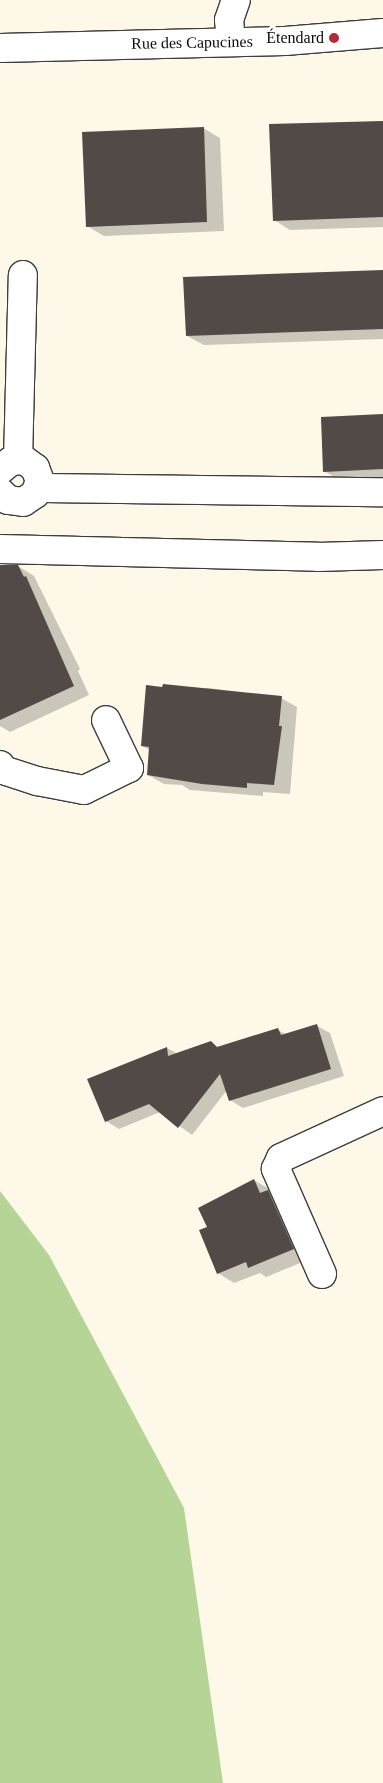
<!DOCTYPE html>
<html>
<head>
<meta charset="utf-8">
<style>
  body { margin:0 }
  #map { position:relative; width:383px; height:1783px; overflow:hidden; background:#fdf8e8; font-family:"Times New Roman",serif }
  div>[style] { position:absolute }
  .forest>* { inset:0; background:#b5d496 }
  .shadow>* { inset:0; background:#0003 }
  .building>* { inset:0; background:#514a47 }
  .roads { filter:drop-shadow(1px 0 #3d3d3d) drop-shadow(-1px 0 #3d3d3d) drop-shadow(0 1px #3d3d3d) drop-shadow(0 -1px #3d3d3d) }
  .minor>* { height:28px; margin:-14px; padding:0 14px; transform-origin:14px; border-radius:14px; background:#fff }
  .dots>* { width:14px; height:14px; translate:-50% -50%; box-sizing:border-box; border:2px solid #fff; border-radius:50% }
  span { translate:-50% -50%; white-space:nowrap; text-align:center; line-height:1.15; -webkit-text-stroke:5px #fff; paint-order:stroke }
  .poi-label { font-size:16px; color:#0a0a0a }
  .right { translate:-100% -50%; text-align:right }
  .street-label { font-size:16px; color:#0a0a0a }
</style>
</head>
<body>
<div id="map">
  <div class="forest">
    <div style="clip-path:polygon(0 1191px,49px 1255px,184px 1508px,223px 1783px,0 1783px)"></div>
  </div>
  <div class="shadow">
    <div style="clip-path:polygon(383px 122px,383px 227px,290px 230px,274px 220px)"></div>
    <div style="clip-path:polygon(203px 128px,220px 138px,224px 231px,104px 236px,87px 226px)"></div>
    <div style="clip-path:polygon(383px 270px,383px 339px,204px 345px,187px 336px)"></div>
    <div style="clip-path:polygon(383px 416px,383px 477px,338px 479px,324px 471px)"></div>
    <div style="clip-path:polygon(18px 566px,34px 576px,80px 669px,78px 671px,89px 695px,10px 732px,0 726px,0 574px)"></div>
    <div style="clip-path:polygon(147px 687px,209px 688px,281px 698px,297px 707px,290px 794px,263px 792px,263px 796px,190px 790px,182px 785px,164px 784px,148px 775px,150px 750px,142px 746px)"></div>
    <div style="clip-path:polygon(317px 1026px,330px 1033px,344px 1076px,243px 1108px,230px 1100px,227px 1090px,192px 1135px,160px 1112px,119px 1129px,106px 1121px,89px 1079px,167px 1048px,178px 1054px,211px 1043px,219px 1048px,278px 1030px,287px 1035px)"></div>
    <div style="clip-path:polygon(254px 1180px,271px 1190px,310px 1259px,266px 1277px,260px 1273px,234px 1283px,218px 1273px,208px 1227px)"></div>
  </div>
  <div class="building">
    <div style="clip-path:polygon(383px 121px,383px 217px,273px 221px,269px 124px)"></div>
    <div style="clip-path:polygon(204px 127px,207px 222px,86px 227px,82px 132px)"></div>
    <div style="clip-path:polygon(383px 270px,383px 329px,186px 336px,183px 277px)"></div>
    <div style="clip-path:polygon(383px 414px,383px 469px,323px 472px,321px 417px)"></div>
    <div style="clip-path:polygon(0 565px,18px 565px,24px 577px,26px 576px,74px 686px,0 720px)"></div>
    <div style="clip-path:polygon(163px 684px,282px 696px,279px 726px,282px 726px,274px 785px,247px 783px,247px 788px,202px 784px,147px 775px,149px 747px,141px 746px,146px 685px,162px 687px)"></div>
    <div style="clip-path:polygon(317px 1024px,331px 1069px,229px 1101px,220px 1074px,178px 1128px,149px 1104px,105px 1122px,87px 1079px,167px 1047px,168px 1056px,211px 1041px,217px 1047px,278px 1028px,281px 1035px)"></div>
    <div style="clip-path:polygon(254px 1179px,260px 1193px,268px 1190px,294px 1249px,248px 1268px,246px 1262px,217px 1274px,199px 1230px,207px 1227px,198px 1208px)"></div>
  </div>
  <div class="roads">
    <div class="minor">
      <div style="left:231px;top:42px;width:22px;rotate:-95deg"></div>
      <div style="left:229px;top:20px;width:21px;rotate:-71deg"></div>
      <div style="left:0;top:48px;width:285px;rotate:-1.4deg"></div>
      <div style="left:285px;top:41px;width:98px;rotate:-4.7deg"></div>
      <div style="left:18px;top:460px;width:185px;rotate:-88.5deg"></div>
      <div style="left:0;top:470px;width:14px;rotate:-39deg"></div>
      <div style="left:11px;top:461px;width:13px;rotate:-4deg"></div>
      <div style="left:24px;top:460px;width:14px;rotate:36deg"></div>
      <div style="left:35px;top:468px;width:14px;rotate:69deg"></div>
      <div style="left:40px;top:481px;width:14px;rotate:111deg"></div>
      <div style="left:35px;top:494px;width:14px;rotate:146deg"></div>
      <div style="left:23px;top:502px;width:15px;rotate:-172deg"></div>
      <div style="left:8px;top:500px;width:11px;rotate:-135deg"></div>
      <div style="left:38px;top:488px;width:345px;rotate:0.7deg"></div>
      <div style="left:0;top:549px;width:318px;rotate:1.4deg"></div>
      <div style="left:318px;top:557px;width:65px;rotate:-1.8deg"></div>
      <div style="left:0;top:765px;width:6px;rotate:59deg"></div>
      <div style="left:3px;top:770px;width:36px;rotate:18deg"></div>
      <div style="left:37px;top:781px;width:48px;rotate:10.8deg"></div>
      <div style="left:84px;top:790px;width:50px;rotate:-26.1deg"></div>
      <div style="left:129px;top:768px;width:53px;rotate:-115.6deg"></div>
      <div style="left:322px;top:1274px;width:115px;rotate:-113.7deg"></div>
      <div style="left:276px;top:1169px;width:12px;rotate:-66deg"></div>
      <div style="left:281px;top:1158px;width:112px;rotate:-24.7deg"></div>
    </div>
  </div>
  <div class="dots">
    <div style="left:334px;top:38px;background:#af2d3a"></div>
  </div>
  <div class="poi-label">
    <span class="right" style="left:324px;top:38px">Étendard</span>
  </div>
  <div class="street-label">
    <span style="left:192px;top:43px;rotate:-1deg">Rue des Capucines</span>
  </div>
</div>
</body>
</html>
